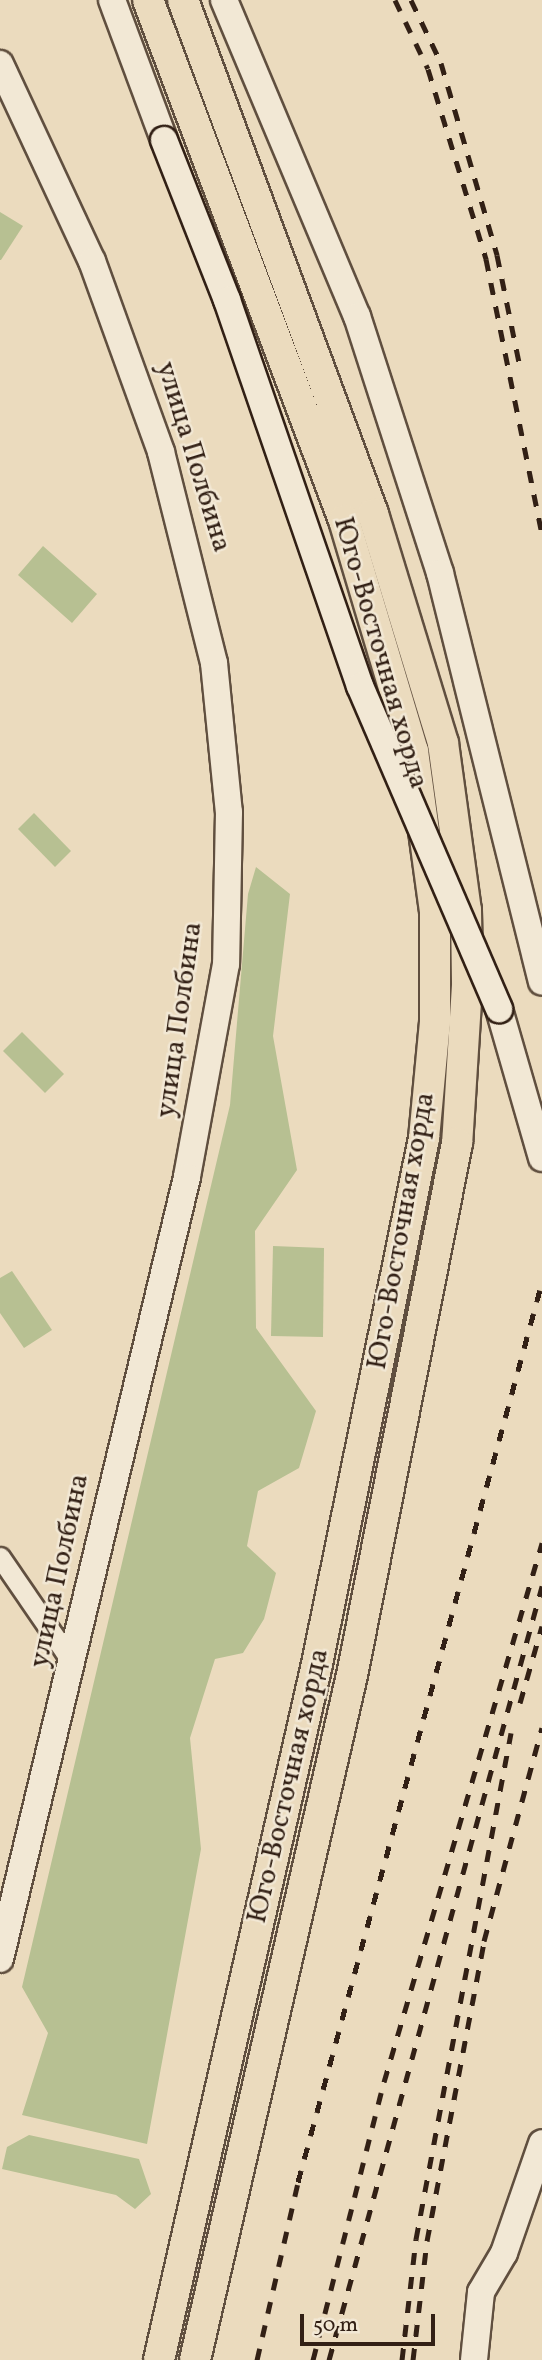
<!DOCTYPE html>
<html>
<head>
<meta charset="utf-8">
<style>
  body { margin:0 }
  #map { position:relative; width:542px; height:2360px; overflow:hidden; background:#ebdbbe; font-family:Vollkorn,serif }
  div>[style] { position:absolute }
  .green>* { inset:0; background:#b7c092 }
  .roads { filter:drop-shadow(2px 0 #604f3f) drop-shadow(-2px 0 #604f3f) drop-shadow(0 2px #604f3f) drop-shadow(0 -2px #604f3f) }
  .street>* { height:19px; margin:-9.5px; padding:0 9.5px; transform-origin:9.5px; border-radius:9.5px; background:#f2e8d5 }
  .secondary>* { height:26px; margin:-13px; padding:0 13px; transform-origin:13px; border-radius:13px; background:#f2e8d5 }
  .primary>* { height:30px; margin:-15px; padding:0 15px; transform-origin:15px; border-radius:15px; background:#ebdbbe }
  .rail>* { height:5px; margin-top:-2.5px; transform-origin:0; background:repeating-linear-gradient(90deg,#322015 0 12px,transparent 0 24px) }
  .bridges { filter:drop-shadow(2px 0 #322015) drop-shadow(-2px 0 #322015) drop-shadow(0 2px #322015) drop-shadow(0 -2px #322015) }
  .secondary-bridge>* { height:26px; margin:-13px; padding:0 13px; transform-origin:13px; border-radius:13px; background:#f2e8d5 }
  span { translate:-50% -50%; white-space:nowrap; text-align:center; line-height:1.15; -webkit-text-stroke:5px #f2e8d5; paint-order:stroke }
  .street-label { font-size:28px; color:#322015 }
  .scale { position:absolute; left:300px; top:2314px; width:135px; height:32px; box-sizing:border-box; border:4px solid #322015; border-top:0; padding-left:9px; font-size:21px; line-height:24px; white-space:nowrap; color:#322015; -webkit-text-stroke:5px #f2e8d5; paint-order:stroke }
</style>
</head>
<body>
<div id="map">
  <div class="green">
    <div style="clip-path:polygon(0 212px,23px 226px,1px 260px,0 260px)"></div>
    <div style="clip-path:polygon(43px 546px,97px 594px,72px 623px,18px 575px)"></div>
    <div style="clip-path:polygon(34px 813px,71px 851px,55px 867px,18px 829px)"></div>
    <div style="clip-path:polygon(256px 867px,290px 894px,273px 1036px,297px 1170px,255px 1231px,256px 1328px,316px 1411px,299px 1468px,258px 1491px,247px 1546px,276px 1573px,264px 1619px,243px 1653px,215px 1659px,190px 1738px,201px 1849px,147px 2144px,22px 2115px,48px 2033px,22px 1987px,230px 1105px,248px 894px)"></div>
    <div style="clip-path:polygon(22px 1032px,64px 1074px,45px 1093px,3px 1051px)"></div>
    <div style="clip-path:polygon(273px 1246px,324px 1248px,323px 1337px,271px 1336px)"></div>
    <div style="clip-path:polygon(12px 1271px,52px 1330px,24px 1348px,0 1313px,0 1278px)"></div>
    <div style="clip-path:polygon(29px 2135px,139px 2159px,151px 2194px,135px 2209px,116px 2195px,2px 2169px,7px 2147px)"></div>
  </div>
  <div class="roads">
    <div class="street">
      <div style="left:0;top:1557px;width:127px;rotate:55.6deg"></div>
    </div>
    <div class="secondary">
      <div style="left:112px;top:0;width:149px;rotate:69.6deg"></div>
      <div style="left:224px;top:0;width:343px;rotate:67.2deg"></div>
      <div style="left:357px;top:316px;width:270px;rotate:72.1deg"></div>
      <div style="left:440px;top:573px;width:421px;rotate:76deg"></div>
      <div style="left:0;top:64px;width:217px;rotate:65deg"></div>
      <div style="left:92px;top:261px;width:203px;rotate:70.1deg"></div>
      <div style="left:161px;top:452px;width:218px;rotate:75.9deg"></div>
      <div style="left:214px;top:663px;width:150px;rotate:84.3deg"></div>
      <div style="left:229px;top:812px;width:152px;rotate:91.1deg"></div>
      <div style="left:226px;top:964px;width:217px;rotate:100.4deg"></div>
      <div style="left:187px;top:1177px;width:804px;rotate:103.45deg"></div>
      <div style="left:499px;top:1009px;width:155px;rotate:73.9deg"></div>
      <div style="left:474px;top:2360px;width:68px;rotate:-84.1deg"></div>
      <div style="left:481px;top:2292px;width:45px;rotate:-59.5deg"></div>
      <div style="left:504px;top:2253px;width:116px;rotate:-70.9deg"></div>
    </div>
    <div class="primary">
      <div style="left:148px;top:0;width:556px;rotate:69.35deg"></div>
      <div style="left:344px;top:520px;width:241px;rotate:73.4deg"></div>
      <div style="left:413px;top:751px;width:162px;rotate:82.2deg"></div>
      <div style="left:435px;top:911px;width:111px;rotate:90deg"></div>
      <div style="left:435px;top:1022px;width:117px;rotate:95.4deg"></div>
      <div style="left:424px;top:1138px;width:537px;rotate:101.5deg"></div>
      <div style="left:317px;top:1664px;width:714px;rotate:102.79deg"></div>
      <div style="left:183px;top:0;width:548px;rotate:69.71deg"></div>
      <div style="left:373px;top:514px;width:239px;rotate:73deg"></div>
      <div style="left:443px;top:743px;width:169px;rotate:82.2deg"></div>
      <div style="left:466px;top:910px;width:76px;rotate:89.2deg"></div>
      <div style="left:467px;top:986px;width:157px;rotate:93.6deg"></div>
      <div style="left:457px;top:1143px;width:542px;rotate:101.16deg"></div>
      <div style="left:352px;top:1675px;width:703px;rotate:102.91deg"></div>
    </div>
  </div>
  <div class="rail">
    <div style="left:395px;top:0;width:76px;rotate:64.4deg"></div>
    <div style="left:428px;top:69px;width:199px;rotate:73deg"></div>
    <div style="left:486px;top:259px;width:281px;rotate:78.5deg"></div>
    <div style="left:411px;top:0;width:70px;rotate:64.5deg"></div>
    <div style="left:441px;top:63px;width:200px;rotate:73.7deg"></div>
    <div style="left:497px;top:255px;width:109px;rotate:78.4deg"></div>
    <div style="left:520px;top:1703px;width:80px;rotate:-74.1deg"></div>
    <div style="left:257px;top:2360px;width:183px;rotate:-77deg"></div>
    <div style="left:298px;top:2182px;width:932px;rotate:-74.83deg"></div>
    <div style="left:313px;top:2360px;width:287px;rotate:-75.7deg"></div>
    <div style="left:384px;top:2082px;width:562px;rotate:-73.66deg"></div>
    <div style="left:329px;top:2360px;width:803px;rotate:-74.61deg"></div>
    <div style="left:402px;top:2360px;width:122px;rotate:-83.4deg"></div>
    <div style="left:416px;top:2239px;width:515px;rotate:-79.37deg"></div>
    <div style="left:413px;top:2360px;width:120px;rotate:-83.3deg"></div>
    <div style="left:427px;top:2241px;width:305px;rotate:-79.2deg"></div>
    <div style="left:484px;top:1941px;width:221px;rotate:-74.8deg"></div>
  </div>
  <div class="bridges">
    <div class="secondary-bridge">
      <div style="left:164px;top:140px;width:172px;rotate:68.5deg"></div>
      <div style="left:227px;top:300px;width:408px;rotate:71deg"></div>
      <div style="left:360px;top:686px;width:352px;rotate:66.7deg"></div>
    </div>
  </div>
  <div class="street-label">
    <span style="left:193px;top:457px;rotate:73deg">улица Полбина</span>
    <span style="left:380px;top:653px;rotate:74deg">Юго-Восточная хорда</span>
    <span style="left:180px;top:1020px;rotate:-82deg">улица Полбина</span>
    <span style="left:402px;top:1231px;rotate:-80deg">Юго-Восточная хорда</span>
    <span style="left:60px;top:1571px;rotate:-78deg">улица Полбина</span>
    <span style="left:289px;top:1786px;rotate:-77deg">Юго-Восточная хорда</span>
  </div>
  <div class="scale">50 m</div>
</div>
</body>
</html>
